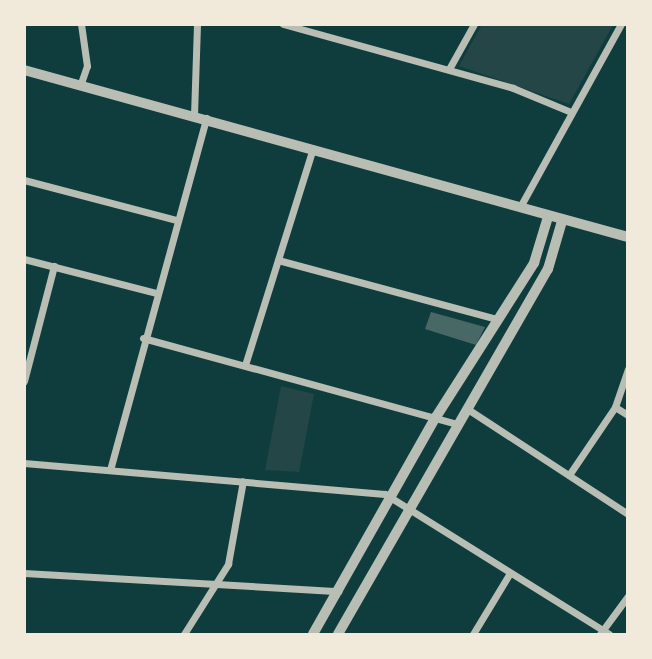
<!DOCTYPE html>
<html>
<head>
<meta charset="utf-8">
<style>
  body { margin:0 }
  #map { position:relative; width:652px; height:659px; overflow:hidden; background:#0f3d3e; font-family:Barlow,sans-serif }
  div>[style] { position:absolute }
  .green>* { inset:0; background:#244646 }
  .building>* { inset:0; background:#486865 }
  .minor>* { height:7px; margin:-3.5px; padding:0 3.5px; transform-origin:3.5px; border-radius:3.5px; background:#b8beb3 }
  .tertiary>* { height:10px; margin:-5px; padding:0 5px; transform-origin:5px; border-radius:5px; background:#b8beb3 }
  span { translate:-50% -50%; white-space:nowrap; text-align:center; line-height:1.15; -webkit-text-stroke:5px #f1e9da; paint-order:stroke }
  .frame { position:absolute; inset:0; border:26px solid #f1e9da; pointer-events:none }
</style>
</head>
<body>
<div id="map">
  <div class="green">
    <div style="clip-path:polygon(482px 24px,613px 24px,613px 25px,569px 104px,459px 66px)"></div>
    <div style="clip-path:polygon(281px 386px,314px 394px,299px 472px,265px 470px)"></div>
  </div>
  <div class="building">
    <div style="clip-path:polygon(431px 312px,485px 327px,476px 345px,425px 329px)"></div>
  </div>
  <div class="minor">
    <div style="left:283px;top:24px;width:239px;rotate:15.5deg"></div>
    <div style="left:513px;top:88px;width:63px;rotate:22.5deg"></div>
    <div style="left:449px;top:69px;width:51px;rotate:-60.9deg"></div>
    <div style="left:80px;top:86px;width:21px;rotate:-71deg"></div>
    <div style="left:87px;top:66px;width:42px;rotate:-98.1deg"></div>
    <div style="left:194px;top:115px;width:91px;rotate:-88.1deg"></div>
    <div style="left:24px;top:180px;width:158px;rotate:14.7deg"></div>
    <div style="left:520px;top:207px;width:209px;rotate:-61.1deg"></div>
    <div style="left:24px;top:259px;width:136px;rotate:14.4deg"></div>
    <div style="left:278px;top:260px;width:227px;rotate:15.1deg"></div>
    <div style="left:143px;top:338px;width:326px;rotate:15.3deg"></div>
    <div style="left:245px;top:365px;width:227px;rotate:-72.6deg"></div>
    <div style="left:24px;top:381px;width:119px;rotate:-75.4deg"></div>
    <div style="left:615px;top:407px;width:15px;rotate:32deg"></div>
    <div style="left:466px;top:408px;width:194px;rotate:33.2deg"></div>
    <div style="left:24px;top:463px;width:362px;rotate:4.9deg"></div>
    <div style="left:385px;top:494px;width:264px;rotate:32deg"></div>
    <div style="left:110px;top:470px;width:365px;rotate:-74.7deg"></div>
    <div style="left:569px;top:475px;width:82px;rotate:-55.9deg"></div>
    <div style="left:615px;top:407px;width:40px;rotate:-71.1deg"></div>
    <div style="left:24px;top:573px;width:315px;rotate:3.3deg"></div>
    <div style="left:184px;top:634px;width:83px;rotate:-57.8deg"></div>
    <div style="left:228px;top:564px;width:84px;rotate:-79.8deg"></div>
    <div style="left:473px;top:634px;width:71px;rotate:-58.8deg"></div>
    <div style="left:600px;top:634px;width:47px;rotate:-53.6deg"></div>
  </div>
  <div class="tertiary">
    <div style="left:24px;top:70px;width:627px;rotate:15.46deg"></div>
    <div style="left:313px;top:634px;width:249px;rotate:-60.5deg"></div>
    <div style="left:436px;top:417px;width:183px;rotate:-57.5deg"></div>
    <div style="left:534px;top:263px;width:48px;rotate:-73.1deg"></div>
    <div style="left:338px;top:634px;width:421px;rotate:-60.1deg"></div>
    <div style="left:548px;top:269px;width:50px;rotate:-73.7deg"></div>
  </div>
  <div class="frame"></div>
</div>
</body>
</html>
